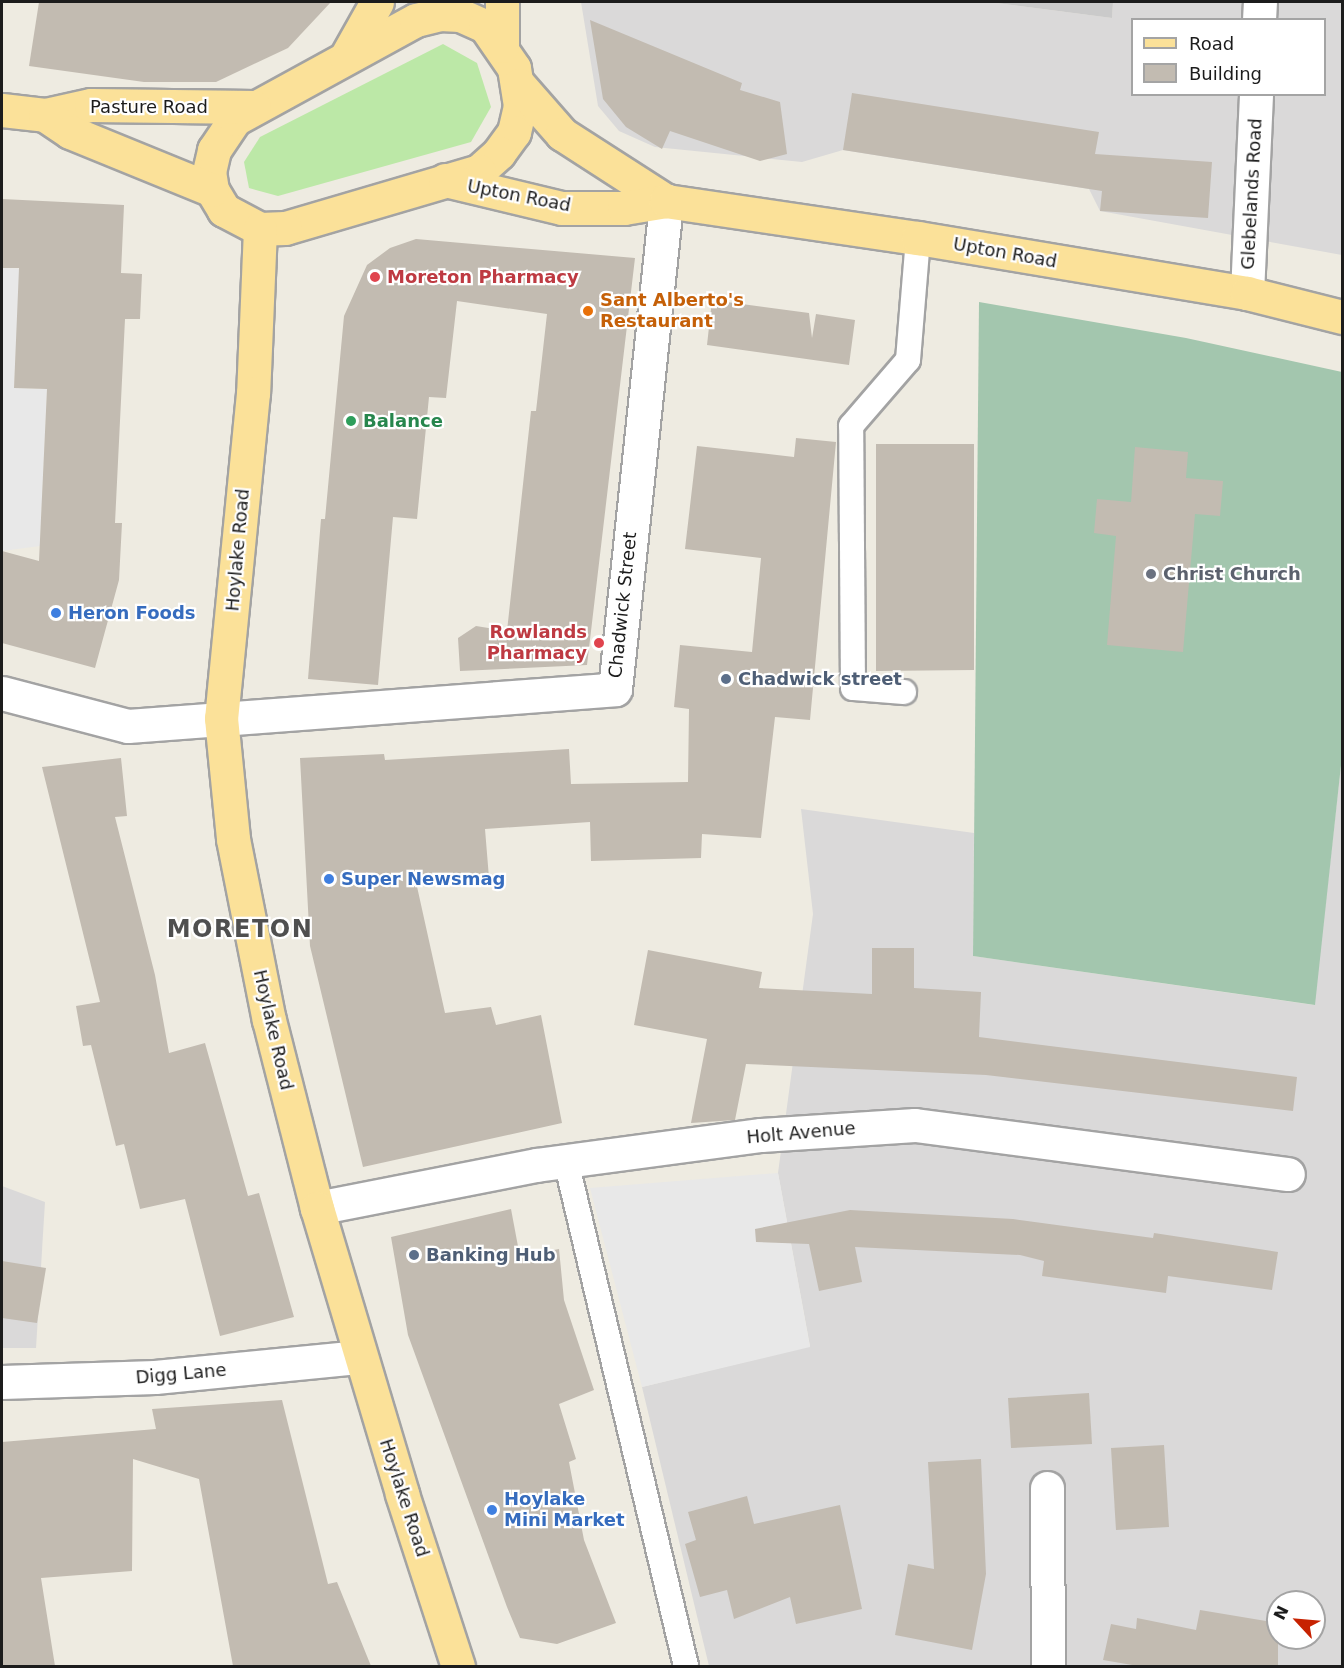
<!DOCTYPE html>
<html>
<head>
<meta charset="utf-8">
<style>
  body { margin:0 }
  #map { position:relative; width:1344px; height:1668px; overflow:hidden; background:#eeebe1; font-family:"DejaVu Sans",sans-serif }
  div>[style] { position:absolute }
  .residential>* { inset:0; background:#dad9d9 }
  .religious>* { inset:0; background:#cacaca }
  .grass>* { inset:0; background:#bce8a7 }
  .cemetery>* { inset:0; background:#a3c6ae }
  .parking>* { inset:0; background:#e8e8e8 }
  .building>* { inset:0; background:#c2bbb1 }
  .roads { filter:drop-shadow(2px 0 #a3a3a3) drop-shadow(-2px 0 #a3a3a3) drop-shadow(0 2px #a3a3a3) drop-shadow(0 -2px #a3a3a3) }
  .service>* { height:24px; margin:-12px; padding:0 12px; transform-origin:12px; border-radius:12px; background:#fff }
  .minor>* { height:33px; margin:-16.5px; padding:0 16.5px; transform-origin:16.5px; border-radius:16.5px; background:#fff }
  .tertiary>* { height:33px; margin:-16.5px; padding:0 16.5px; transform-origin:16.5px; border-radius:16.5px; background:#fff }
  .primary>* { height:33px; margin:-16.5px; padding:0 16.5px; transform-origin:16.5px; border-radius:16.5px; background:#fbe199 }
  .dots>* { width:16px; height:16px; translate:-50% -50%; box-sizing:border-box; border:3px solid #fff; border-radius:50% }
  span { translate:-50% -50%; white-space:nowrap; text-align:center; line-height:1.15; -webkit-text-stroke:4.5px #fff; paint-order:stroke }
  .street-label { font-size:18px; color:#1c1c1c }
  .health-label { font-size:18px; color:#be3a42; font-weight:700 }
  .left { translate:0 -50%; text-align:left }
  .right { translate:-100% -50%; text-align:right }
  .food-label { font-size:18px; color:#c56008; font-weight:700 }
  .leisure-label { font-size:18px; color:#27864d; font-weight:700 }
  .worship-label { font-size:18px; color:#5b616d; font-weight:700 }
  .shop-label { font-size:18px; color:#366cbe; font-weight:700 }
  .service-label { font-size:18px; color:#4e5e75; font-weight:700 }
  .district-label { font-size:24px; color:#4f4f4f; font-weight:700; letter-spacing:1.5px }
  .frame { position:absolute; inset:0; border:3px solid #1c1c1c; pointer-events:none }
  .legend { position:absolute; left:1131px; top:18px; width:195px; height:78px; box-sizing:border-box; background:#fff; border:2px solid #a4a4a4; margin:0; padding:8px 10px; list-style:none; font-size:18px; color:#1c1c1c }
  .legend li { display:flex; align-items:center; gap:12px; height:30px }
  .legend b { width:30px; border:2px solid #a4a4a4 }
  .north { position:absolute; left:1266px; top:1590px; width:60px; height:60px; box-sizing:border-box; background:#fff; border:2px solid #a4a4a4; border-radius:50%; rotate:296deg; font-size:16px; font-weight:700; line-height:24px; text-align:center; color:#1c1c1c }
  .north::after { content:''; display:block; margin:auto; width:21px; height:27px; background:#c72201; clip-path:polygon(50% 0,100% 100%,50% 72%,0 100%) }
</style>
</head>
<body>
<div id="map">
  <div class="residential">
    <div style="clip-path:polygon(evenodd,581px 2px,988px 2px,1112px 18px,1113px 2px,1342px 2px,1342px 255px,1100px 211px,1089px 189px,843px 150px,802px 162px,655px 147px,619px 131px,598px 106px,581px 2px,1132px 20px,1324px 20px,1324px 94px,1132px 94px,1132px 20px)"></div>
    <div style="clip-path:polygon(evenodd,1342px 756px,1342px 1666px,709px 1666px,642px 1387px,810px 1346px,778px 1173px,813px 914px,801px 809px,974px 833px,973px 956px,1314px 1005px,1342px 756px,1278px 1602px,1314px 1602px,1314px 1638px,1278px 1638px,1278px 1602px)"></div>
    <div style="clip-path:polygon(2px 1186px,45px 1202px,36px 1348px,2px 1348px)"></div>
  </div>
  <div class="religious">
    <div style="clip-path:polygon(988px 2px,1113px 2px,1112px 18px)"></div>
  </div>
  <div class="grass">
    <div style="clip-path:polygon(443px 44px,477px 63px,491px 107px,471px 142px,278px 196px,249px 188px,244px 162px,260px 137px)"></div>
  </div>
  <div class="cemetery">
    <div style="clip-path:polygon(979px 302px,1186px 338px,1342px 372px,1342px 756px,1315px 1005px,973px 956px)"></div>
  </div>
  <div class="parking">
    <div style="clip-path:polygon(2px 268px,37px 269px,17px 327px,14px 388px,47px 389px,40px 546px,2px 551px)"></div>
    <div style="clip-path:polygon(778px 1173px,810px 1347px,642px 1387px,590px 1188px)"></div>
  </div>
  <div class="building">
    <div style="clip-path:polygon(39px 2px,331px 2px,288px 48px,216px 82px,144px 82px,29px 66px)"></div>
    <div style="clip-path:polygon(590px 20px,742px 83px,740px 90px,780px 102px,787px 154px,760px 161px,670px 131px,662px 149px,626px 127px,603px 99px)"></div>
    <div style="clip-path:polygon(852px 93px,1099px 132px,1095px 154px,1212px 162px,1208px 218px,1100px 211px,1102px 191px,843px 150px)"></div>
    <div style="clip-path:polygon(2px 199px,124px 205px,121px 273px,142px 274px,140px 319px,125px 319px,115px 523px,122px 523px,119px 580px,95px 668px,2px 643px,2px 551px,39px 561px,47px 389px,14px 388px,19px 268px,2px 268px)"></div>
    <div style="clip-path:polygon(416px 239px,635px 258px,587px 665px,460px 671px,458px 638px,476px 626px,507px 631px,531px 411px,536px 411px,547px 314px,457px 301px,446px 398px,429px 397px,417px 519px,393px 517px,378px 685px,308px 679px,321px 519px,325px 519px,344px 316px,367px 265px,390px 248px)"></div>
    <div style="clip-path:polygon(712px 300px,809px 313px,812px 338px,816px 314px,855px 320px,849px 365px,707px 345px)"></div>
    <div style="clip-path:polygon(796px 438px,836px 442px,810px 720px,775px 717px,761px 838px,702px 834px,701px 858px,591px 861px,590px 822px,485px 829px,489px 878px,416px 882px,445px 1013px,491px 1007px,496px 1025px,541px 1015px,562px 1123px,363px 1167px,310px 946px,300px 758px,384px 754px,385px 760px,569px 749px,571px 784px,688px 782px,689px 709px,674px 707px,680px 645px,752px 652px,761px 558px,685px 549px,697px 446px,794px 457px)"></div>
    <div style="clip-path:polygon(876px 444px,974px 444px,974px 670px,876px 671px)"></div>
    <div style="clip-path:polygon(1135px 447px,1188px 452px,1186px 478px,1223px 481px,1220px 516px,1195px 514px,1183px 652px,1107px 645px,1116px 536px,1094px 533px,1097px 499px,1131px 502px)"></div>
    <div style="clip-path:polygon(121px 758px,127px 816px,115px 817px,155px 975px,169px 1053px,205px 1043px,248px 1196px,259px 1193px,294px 1317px,220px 1336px,185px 1199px,140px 1209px,124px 1144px,116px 1146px,91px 1045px,83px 1046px,76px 1006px,100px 1002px,42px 767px)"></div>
    <div style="clip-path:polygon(872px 948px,914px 948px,914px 988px,981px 992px,979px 1037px,1297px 1077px,1293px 1111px,986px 1075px,746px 1064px,735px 1120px,691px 1123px,707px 1039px,634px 1025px,648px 950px,762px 972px,759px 988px,872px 994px)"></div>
    <div style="clip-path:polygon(511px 1209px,520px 1257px,559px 1249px,564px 1300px,594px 1390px,559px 1404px,576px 1459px,569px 1462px,584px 1540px,616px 1623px,557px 1644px,520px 1638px,507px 1607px,408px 1335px,391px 1237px)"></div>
    <div style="clip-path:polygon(850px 1210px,1013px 1219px,1153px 1238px,1154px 1233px,1278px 1252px,1272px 1290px,1168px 1276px,1166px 1293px,1042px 1276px,1044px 1261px,1020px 1255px,855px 1247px,862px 1282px,819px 1291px,809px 1244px,756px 1242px,755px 1229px)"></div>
    <div style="clip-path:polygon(2px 1261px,46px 1268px,37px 1323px,2px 1318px)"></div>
    <div style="clip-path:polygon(1089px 1393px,1092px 1444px,1011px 1448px,1008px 1398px)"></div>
    <div style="clip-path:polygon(282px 1400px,328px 1584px,337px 1582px,371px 1666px,233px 1666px,199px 1479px,133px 1459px,132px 1571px,41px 1578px,55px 1666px,2px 1666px,2px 1442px,156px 1429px,152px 1409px)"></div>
    <div style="clip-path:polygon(1164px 1445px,1169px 1527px,1116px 1530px,1111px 1448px)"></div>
    <div style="clip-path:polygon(981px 1459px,986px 1574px,972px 1650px,895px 1635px,908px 1564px,934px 1569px,928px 1462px)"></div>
    <div style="clip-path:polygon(747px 1496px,754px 1524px,840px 1505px,862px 1609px,796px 1624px,790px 1597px,734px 1619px,727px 1590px,700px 1597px,685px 1544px,696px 1540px,688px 1512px)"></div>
    <div style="clip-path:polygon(1200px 1610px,1278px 1623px,1278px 1666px,1138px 1666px,1103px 1660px,1111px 1624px,1136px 1629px,1137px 1618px,1196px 1630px)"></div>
  </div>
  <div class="roads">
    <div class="service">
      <div style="left:904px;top:692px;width:51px;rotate:-175.5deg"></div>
      <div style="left:853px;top:688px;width:262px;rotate:-90.4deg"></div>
      <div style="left:851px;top:426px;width:87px;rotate:-49.2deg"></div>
      <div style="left:908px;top:360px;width:122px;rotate:-85.3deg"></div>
      <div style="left:566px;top:1161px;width:519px;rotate:76.63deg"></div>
    </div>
    <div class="minor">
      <div style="left:1259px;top:20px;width:18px;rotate:-87deg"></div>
      <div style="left:1247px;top:293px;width:199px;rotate:-87.4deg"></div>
      <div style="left:2px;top:693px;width:130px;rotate:14.7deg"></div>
      <div style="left:128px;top:726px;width:488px;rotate:-4.3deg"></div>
      <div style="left:615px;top:689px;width:491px;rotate:-84deg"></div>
      <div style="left:317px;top:1208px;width:223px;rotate:-11.1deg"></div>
      <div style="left:536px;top:1165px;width:227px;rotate:-7.6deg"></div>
      <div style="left:761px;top:1135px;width:154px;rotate:-3.7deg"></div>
      <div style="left:915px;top:1125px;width:376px;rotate:7.5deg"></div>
      <div style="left:1047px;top:1488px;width:178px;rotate:89.7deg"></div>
    </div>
    <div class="tertiary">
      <div style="left:2px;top:1382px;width:153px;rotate:-1.9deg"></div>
      <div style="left:155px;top:1377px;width:206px;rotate:-5.6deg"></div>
    </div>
    <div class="primary">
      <div style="left:440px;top:14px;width:20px;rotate:3deg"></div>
      <div style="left:460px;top:15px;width:27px;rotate:24deg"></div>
      <div style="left:485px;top:26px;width:51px;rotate:55.4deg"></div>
      <div style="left:514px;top:68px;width:38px;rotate:81deg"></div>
      <div style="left:520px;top:106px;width:27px;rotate:103deg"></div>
      <div style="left:514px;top:132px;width:26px;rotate:126deg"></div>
      <div style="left:499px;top:153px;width:27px;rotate:138deg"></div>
      <div style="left:479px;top:171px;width:202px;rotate:163.6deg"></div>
      <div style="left:285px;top:228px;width:25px;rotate:178deg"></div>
      <div style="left:260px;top:229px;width:41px;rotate:-152.2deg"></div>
      <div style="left:224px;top:210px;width:23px;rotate:-121deg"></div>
      <div style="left:212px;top:190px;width:18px;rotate:-99deg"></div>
      <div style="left:209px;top:172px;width:23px;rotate:-77deg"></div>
      <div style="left:214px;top:150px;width:37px;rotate:-56deg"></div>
      <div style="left:235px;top:119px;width:206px;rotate:-28.7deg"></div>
      <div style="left:416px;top:20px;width:25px;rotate:-14deg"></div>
      <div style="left:502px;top:46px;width:44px;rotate:-90deg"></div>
      <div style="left:346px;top:57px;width:63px;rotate:-60.6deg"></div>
      <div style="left:519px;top:85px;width:65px;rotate:48.7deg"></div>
      <div style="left:562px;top:134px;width:124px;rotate:32.8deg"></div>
      <div style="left:2px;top:110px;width:43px;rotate:6.6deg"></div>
      <div style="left:45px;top:115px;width:47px;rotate:-12.3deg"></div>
      <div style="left:91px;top:105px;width:163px;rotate:0.7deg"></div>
      <div style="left:45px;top:115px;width:30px;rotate:34deg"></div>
      <div style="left:70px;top:132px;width:153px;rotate:22.2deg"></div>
      <div style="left:445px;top:180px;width:120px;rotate:13.5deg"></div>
      <div style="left:562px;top:208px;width:62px"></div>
      <div style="left:624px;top:208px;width:43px;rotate:-9.5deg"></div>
      <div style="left:666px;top:201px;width:255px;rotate:8.4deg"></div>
      <div style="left:918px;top:238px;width:334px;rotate:9.5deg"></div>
      <div style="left:1247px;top:293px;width:98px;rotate:14.2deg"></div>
      <div style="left:260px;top:229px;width:164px;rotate:92.4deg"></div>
      <div style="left:253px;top:393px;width:327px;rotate:95.6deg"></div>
      <div style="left:221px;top:718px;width:122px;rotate:84.3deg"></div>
      <div style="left:233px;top:839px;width:185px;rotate:78.8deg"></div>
      <div style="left:269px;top:1020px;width:194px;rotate:75.7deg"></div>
      <div style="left:317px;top:1208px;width:298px;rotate:73.4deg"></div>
      <div style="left:402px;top:1494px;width:181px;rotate:72deg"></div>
    </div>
  </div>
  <div class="dots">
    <div style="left:375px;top:277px;background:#e0444e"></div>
    <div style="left:588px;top:311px;background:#e8710a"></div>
    <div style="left:351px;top:421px;background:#2e9e5b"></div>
    <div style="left:1151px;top:574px;background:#6b7280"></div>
    <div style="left:56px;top:613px;background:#3f7fe0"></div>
    <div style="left:599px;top:643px;background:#e0444e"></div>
    <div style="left:726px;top:679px;background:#5c6f8a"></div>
    <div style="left:329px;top:879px;background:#3f7fe0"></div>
    <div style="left:414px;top:1255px;background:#5c6f8a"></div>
    <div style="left:492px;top:1510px;background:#3f7fe0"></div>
  </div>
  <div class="street-label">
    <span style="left:149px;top:107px">Pasture Road</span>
    <span style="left:1252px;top:194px;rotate:-87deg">Glebelands Road</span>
    <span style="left:519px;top:196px;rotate:11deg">Upton Road</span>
    <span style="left:1005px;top:253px;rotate:10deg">Upton Road</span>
    <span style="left:238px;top:550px;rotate:-85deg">Hoylake Road</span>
    <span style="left:623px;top:605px;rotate:-84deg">Chadwick Street</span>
    <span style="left:273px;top:1030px;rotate:77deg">Hoylake Road</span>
    <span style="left:801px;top:1133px;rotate:-5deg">Holt Avenue</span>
    <span style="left:181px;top:1374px;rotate:-5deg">Digg Lane</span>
    <span style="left:404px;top:1498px;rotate:72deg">Hoylake Road</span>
  </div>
  <div class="health-label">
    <span class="left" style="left:387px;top:277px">Moreton Pharmacy</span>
    <span class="right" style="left:587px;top:643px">Rowlands<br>Pharmacy</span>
  </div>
  <div class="food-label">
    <span class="left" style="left:600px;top:311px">Sant Alberto's<br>Restaurant</span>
  </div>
  <div class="leisure-label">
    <span class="left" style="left:363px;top:421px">Balance</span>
  </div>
  <div class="worship-label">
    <span class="left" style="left:1163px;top:574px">Christ Church</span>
  </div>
  <div class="shop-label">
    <span class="left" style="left:68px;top:613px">Heron Foods</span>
    <span class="left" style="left:341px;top:879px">Super Newsmag</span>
    <span class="left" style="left:504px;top:1510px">Hoylake<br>Mini Market</span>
  </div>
  <div class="service-label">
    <span class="left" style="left:738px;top:679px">Chadwick street</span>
    <span class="left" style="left:426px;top:1255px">Banking Hub</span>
  </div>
  <div class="district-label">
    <span style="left:240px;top:930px">MORETON</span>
  </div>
  <div class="frame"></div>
  <ul class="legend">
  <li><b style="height:8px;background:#fbe199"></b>Road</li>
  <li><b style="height:16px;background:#c2bbb1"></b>Building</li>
  </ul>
  <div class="north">N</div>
</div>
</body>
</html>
